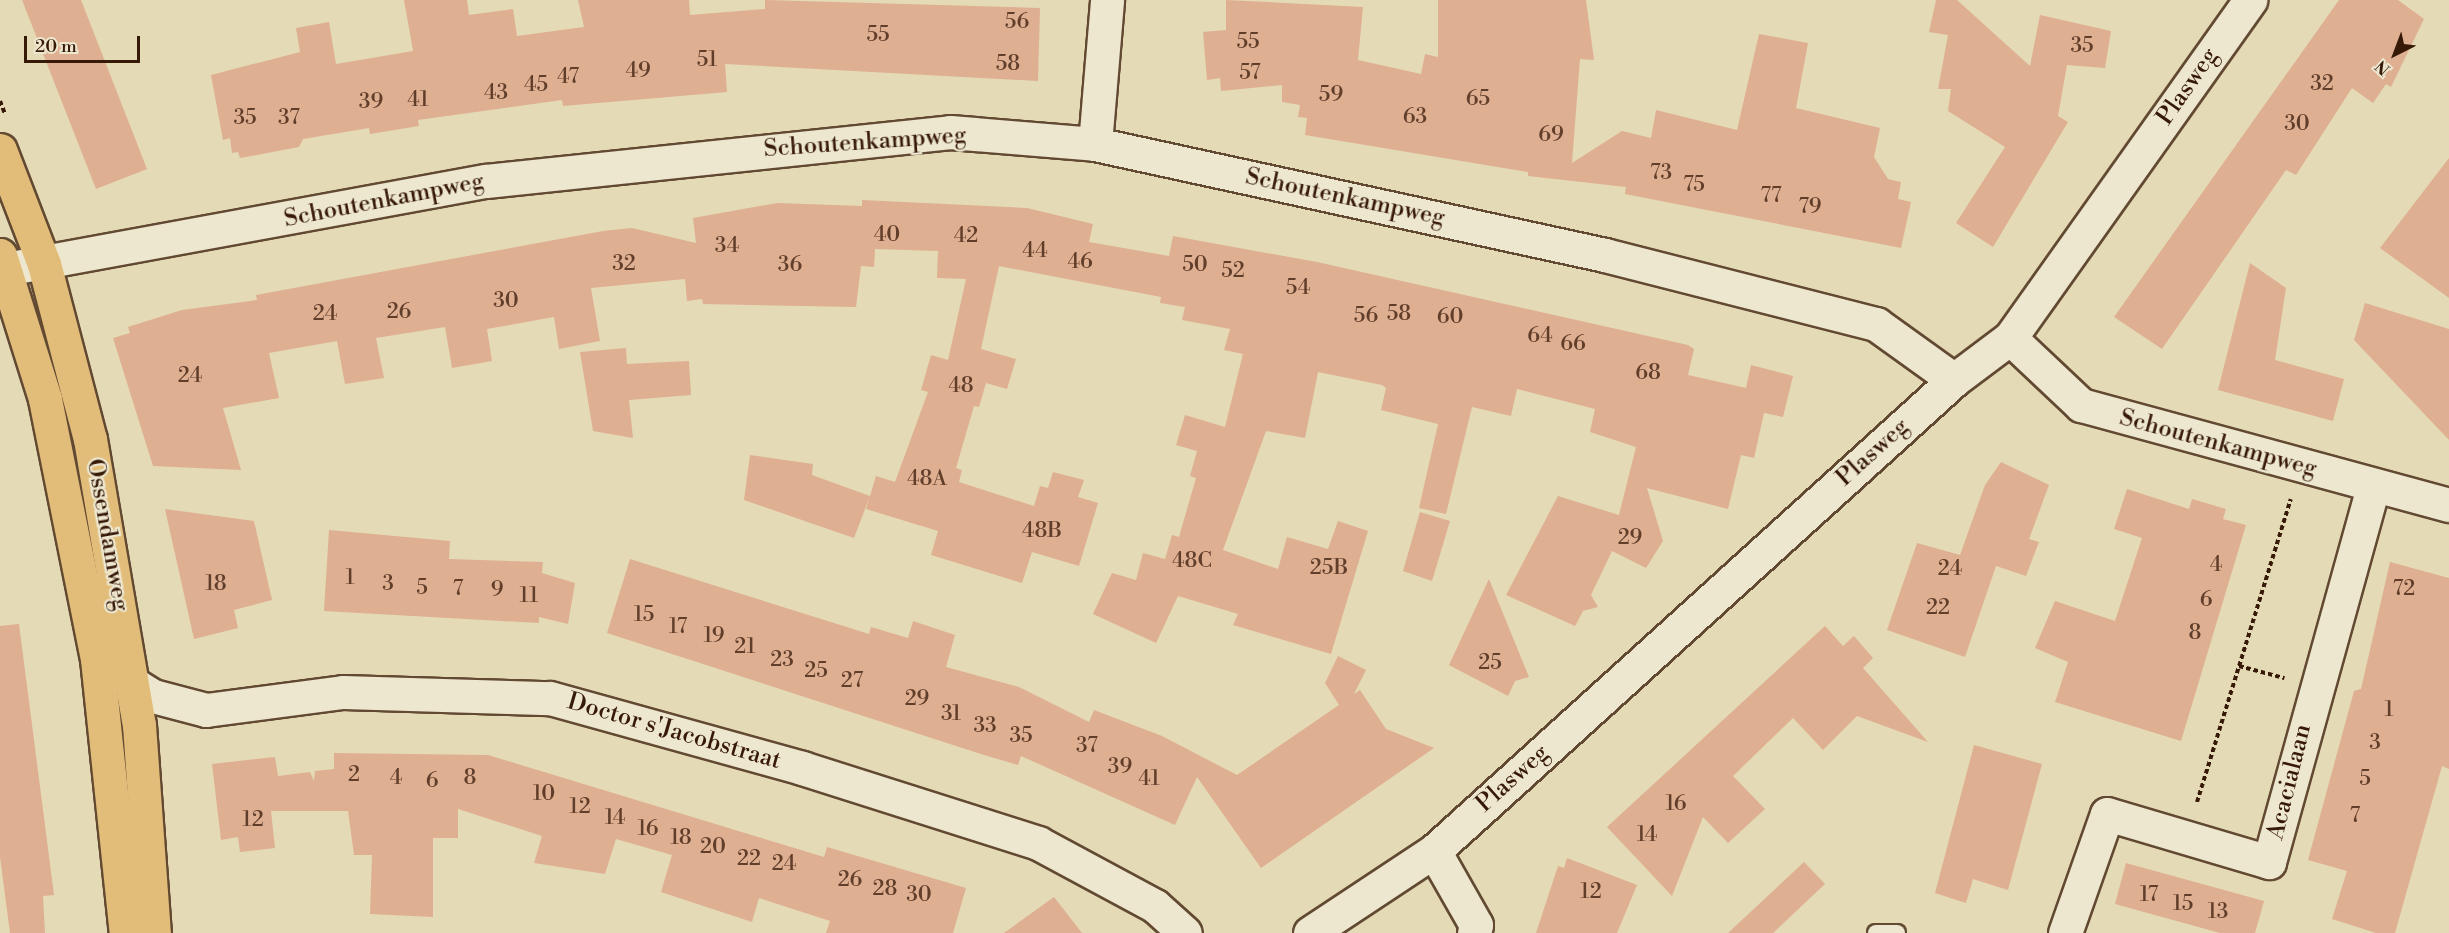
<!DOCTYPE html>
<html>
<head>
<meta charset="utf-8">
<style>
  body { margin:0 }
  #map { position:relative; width:2449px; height:933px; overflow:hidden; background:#e4dab5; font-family:"Libre Bodoni",serif }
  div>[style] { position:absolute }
  .building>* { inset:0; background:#dfaf92 }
  .path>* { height:4px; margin-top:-2px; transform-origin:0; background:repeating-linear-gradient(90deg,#371907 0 4.5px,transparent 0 7.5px) }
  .roads { filter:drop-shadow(2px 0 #624932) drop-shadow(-2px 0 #624932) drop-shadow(0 2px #624932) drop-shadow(0 -2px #624932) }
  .lane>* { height:16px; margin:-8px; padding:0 8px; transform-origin:8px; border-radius:8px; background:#ede7cf }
  .street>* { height:33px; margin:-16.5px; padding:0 16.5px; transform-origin:16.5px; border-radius:16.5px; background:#ede7cf }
  .primary>* { height:33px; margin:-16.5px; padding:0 16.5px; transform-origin:16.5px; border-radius:16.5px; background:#e2bd7a }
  span { translate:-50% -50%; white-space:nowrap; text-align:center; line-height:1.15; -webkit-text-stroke:4.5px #ede7cf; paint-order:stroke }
  .number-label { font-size:21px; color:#613e2a }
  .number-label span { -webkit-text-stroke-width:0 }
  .street-label { font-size:24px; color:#371907 }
  .north { position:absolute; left:2365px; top:24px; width:60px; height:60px; -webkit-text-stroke:4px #ede7cf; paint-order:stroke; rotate:222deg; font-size:16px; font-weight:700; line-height:24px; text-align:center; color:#371907 }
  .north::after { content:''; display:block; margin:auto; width:21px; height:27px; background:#371907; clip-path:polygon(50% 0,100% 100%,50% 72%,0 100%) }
  .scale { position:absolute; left:24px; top:36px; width:116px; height:27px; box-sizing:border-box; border:3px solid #371907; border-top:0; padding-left:8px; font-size:18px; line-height:21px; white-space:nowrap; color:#371907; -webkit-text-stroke:4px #ede7cf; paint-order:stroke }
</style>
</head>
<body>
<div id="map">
  <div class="building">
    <div style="clip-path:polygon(22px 0,81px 0,147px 169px,96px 189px)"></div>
    <div style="clip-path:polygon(404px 0,467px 0,469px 15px,513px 9px,517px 36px,584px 27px,578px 0,689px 0,690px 15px,765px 9px,765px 0,1040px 8px,1038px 81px,725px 64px,727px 92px,563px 106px,562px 100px,418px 120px,419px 126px,370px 134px,369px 128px,303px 139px,299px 147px,240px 158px,238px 152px,232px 153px,230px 138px,223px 140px,211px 75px,300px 52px,296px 28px,329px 22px,336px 64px,413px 51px)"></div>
    <div style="clip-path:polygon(1226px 0,1363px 7px,1358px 60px,1421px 74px,1425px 54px,1438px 57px,1438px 0,1586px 0,1594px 60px,1580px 59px,1572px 163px,1622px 131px,1651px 138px,1656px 110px,1737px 130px,1759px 34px,1808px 43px,1796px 108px,1880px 128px,1874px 157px,1888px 179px,1901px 182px,1898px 199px,1911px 202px,1901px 248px,1625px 194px,1626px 187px,1528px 176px,1528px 172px,1305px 135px,1307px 118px,1298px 117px,1300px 105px,1282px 102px,1282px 85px,1221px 91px,1220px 78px,1207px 80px,1203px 32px,1226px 30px)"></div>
    <div style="clip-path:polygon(1936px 0,1957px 0,2030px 66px,2040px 15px,2111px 31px,2105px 68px,2067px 65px,2058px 116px,2068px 122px,1993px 247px,1956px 223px,2005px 147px,1948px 111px,1951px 89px,1938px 89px,1948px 35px,1929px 32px)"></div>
    <div style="clip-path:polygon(2339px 0,2398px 0,2424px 19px,2391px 87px,2386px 84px,2373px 103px,2352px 88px,2296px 175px,2286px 170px,2162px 349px,2114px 317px)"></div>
    <div style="clip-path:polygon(2449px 158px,2449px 298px,2380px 248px)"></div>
    <div style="clip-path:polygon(862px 200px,1027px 208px,1093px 224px,1089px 242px,1169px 256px,1173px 236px,1317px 262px,1688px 345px,1694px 349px,1688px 375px,1746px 388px,1751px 365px,1793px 376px,1783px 417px,1764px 413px,1754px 458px,1741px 455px,1728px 509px,1647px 488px,1663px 541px,1646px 568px,1612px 551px,1591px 595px,1598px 607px,1583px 611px,1575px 626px,1506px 595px,1558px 496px,1619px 515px,1636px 447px,1590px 432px,1595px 409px,1517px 389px,1511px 416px,1472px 407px,1446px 514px,1419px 508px,1438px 424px,1381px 410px,1386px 388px,1382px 385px,1318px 372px,1305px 438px,1266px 431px,1223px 550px,1278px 569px,1287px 537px,1328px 549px,1338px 521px,1368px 531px,1331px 654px,1233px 625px,1238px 614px,1178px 596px,1156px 643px,1093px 614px,1112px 573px,1136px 580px,1143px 553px,1165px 559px,1172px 535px,1179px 537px,1196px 478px,1190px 476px,1197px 451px,1176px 445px,1185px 415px,1225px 427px,1243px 354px,1224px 350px,1230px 329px,1182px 320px,1185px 307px,1160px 303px,1161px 297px,999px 266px,981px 349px,1016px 359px,1007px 389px,986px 383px,979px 407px,974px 406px,956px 468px,962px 470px,959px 482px,1034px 506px,1040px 486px,1048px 488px,1053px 472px,1084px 480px,1078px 497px,1098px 503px,1079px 566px,1032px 552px,1022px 583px,931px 555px,938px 531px,866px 509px,870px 496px,854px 538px,744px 500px,750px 455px,813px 464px,812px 475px,870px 496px,876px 476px,895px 482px,928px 392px,921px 390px,931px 355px,948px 360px,966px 279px,937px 278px,938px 251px,875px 249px,874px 267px,861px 266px,856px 307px,703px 304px,702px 299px,687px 301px,685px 279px,591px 288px,600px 341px,559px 349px,554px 317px,487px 329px,492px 361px,469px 365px,452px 368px,445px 327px,376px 338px,384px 378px,345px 384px,337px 341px,269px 353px,279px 398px,223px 408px,241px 470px,153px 466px,113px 338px,130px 333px,128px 327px,182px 310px,257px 300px,256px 295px,603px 231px,632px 228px,696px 243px,693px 218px,777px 203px,862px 206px)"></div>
    <div style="clip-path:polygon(2250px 263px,2286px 288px,2275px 360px,2344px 379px,2333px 421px,2218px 390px)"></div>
    <div style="clip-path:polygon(2365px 303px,2449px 329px,2449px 440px,2354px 340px)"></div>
    <div style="clip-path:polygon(626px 348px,627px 364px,689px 361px,691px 395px,629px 400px,633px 438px,593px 431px,580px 352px)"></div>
    <div style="clip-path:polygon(2001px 462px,2049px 485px,2029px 539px,2039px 542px,2026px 576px,1996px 566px,1965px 657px,1887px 630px,1917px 543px,1960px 555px,1985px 485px)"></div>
    <div style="clip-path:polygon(2127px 489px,2189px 509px,2192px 499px,2226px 509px,2223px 519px,2246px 525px,2181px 741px,2055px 702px,2068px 662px,2035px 648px,2055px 601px,2115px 621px,2142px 538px,2114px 529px)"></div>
    <div style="clip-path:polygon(165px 509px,254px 521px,272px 600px,234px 610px,238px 628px,194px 639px)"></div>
    <div style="clip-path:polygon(1420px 512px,1450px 521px,1432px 581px,1403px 571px)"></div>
    <div style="clip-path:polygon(329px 530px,450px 541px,449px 559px,543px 562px,542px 573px,575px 583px,568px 624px,539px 617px,539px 623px,324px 611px)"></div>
    <div style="clip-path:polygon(630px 559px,869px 634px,871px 627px,908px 638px,913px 621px,955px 635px,946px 667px,1019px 687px,1089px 722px,1094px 710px,1162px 736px,1237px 775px,1339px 705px,1325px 683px,1338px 656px,1366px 670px,1354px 694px,1360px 690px,1386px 729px,1434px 748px,1261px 868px,1197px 777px,1175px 825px,1021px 756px,1018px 765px,984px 755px,607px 633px)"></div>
    <div style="clip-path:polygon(2390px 562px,2449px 578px,2449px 769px,2442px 766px,2395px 933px,2376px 933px,2332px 919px,2347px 871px,2308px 860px,2354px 691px,2361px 689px)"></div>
    <div style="clip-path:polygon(1489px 579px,1529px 677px,1515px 681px,1508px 696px,1449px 665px)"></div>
    <div style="clip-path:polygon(19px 624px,54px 895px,43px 896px,45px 933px,10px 933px,0 857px,0 626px)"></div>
    <div style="clip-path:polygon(1825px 626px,1843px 646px,1854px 636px,1873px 658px,1863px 668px,1928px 742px,1857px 716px,1823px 750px,1793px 718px,1733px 776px,1765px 809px,1728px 843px,1703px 817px,1672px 896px,1607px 827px)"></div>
    <div style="clip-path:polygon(1974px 745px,2042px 764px,2008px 890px,1973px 879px,1966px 903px,1935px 893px)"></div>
    <div style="clip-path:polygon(334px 753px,488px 755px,824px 857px,827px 847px,966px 888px,953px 933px,826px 933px,830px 921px,759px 898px,752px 922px,661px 892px,672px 855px,616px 839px,605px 874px,534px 863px,542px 836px,458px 809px,458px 838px,433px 838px,433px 917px,370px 914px,372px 855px,354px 855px,348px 811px,271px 811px,275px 848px,240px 852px,238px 837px,221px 840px,212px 764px,275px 757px,278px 776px,310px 772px,314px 781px,315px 771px,334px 769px)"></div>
    <div style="clip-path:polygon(1567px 858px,1637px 885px,1617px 933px,1536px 933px,1558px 866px,1564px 868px)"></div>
    <div style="clip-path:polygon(1804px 862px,1825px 884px,1773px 933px,1728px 933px)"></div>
    <div style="clip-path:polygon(2126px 863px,2264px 901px,2255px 933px,2220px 933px,2115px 904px)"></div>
    <div style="clip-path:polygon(1054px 897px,1082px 933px,1004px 933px)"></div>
  </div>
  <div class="path">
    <div style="left:0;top:101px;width:14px;rotate:69deg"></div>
    <div style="left:2239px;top:666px;width:47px;rotate:14.9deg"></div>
    <div style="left:2197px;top:802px;width:317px;rotate:-72.8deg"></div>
  </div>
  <div class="roads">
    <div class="lane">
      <div style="left:1876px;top:933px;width:21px"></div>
    </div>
    <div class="street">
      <div style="left:1095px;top:144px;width:144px;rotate:-85.2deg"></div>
      <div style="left:0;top:270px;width:494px;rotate:-10.4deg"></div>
      <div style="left:486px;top:181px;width:467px;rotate:-6deg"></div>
      <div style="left:950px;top:132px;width:145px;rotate:4.7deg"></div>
      <div style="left:1095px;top:144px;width:522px;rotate:12.28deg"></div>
      <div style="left:1605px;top:255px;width:280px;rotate:14.3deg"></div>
      <div style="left:1876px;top:324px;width:96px;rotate:35.7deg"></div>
      <div style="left:2010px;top:338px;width:98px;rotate:43.3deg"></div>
      <div style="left:2081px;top:405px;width:381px;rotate:15.2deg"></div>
      <div style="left:132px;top:683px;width:25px;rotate:32deg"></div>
      <div style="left:153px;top:696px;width:55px;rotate:14.8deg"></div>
      <div style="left:206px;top:710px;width:138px;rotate:-7.5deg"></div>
      <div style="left:343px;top:692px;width:207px;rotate:1.7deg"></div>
      <div style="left:550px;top:698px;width:262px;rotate:15.5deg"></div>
      <div style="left:802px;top:768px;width:248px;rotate:17.6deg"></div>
      <div style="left:1038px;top:843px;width:133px;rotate:28.3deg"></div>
      <div style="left:1155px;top:906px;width:40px;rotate:42deg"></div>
      <div style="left:1434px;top:851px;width:85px;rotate:60.4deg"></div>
      <div style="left:1476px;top:925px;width:8px;rotate:104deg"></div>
      <div style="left:1310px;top:933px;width:149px;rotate:-33.5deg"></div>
      <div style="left:1434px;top:851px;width:702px;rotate:-42.17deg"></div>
      <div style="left:1954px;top:380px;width:70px;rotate:-36.9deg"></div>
      <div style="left:2010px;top:338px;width:415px;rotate:-54.6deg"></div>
      <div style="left:2065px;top:933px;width:126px;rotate:-70.6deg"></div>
      <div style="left:2107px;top:814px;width:169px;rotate:16.5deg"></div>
      <div style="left:2269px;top:862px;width:388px;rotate:-74.5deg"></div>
    </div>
    <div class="primary">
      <div style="left:0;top:150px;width:122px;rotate:68.9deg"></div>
      <div style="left:44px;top:264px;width:181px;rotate:75.3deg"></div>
      <div style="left:90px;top:439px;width:290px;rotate:80.3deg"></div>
      <div style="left:139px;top:725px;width:209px;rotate:85.9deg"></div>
      <div style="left:0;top:255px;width:151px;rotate:72.6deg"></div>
      <div style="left:45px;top:399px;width:265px;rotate:78.7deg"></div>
      <div style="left:97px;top:659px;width:276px;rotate:84deg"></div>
    </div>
  </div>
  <div class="number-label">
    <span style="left:1017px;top:22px">56</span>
    <span style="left:878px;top:35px">55</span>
    <span style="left:1248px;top:42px">55</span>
    <span style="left:2082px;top:46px">35</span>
    <span style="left:707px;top:60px">51</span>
    <span style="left:1008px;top:64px">58</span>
    <span style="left:638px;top:71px">49</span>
    <span style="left:1250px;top:73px">57</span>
    <span style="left:568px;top:77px">47</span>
    <span style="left:2322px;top:84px">32</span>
    <span style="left:536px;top:85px">45</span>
    <span style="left:496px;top:93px">43</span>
    <span style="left:1331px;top:95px">59</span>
    <span style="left:1478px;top:99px">65</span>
    <span style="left:418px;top:100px">41</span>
    <span style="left:371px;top:102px">39</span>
    <span style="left:1415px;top:117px">63</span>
    <span style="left:245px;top:118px">35</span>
    <span style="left:289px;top:118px">37</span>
    <span style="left:2297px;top:124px">30</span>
    <span style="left:1551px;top:135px">69</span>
    <span style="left:1661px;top:173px">73</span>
    <span style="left:1694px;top:185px">75</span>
    <span style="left:1771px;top:196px">77</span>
    <span style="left:1810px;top:207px">79</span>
    <span style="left:887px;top:235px">40</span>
    <span style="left:966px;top:236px">42</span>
    <span style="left:727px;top:246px">34</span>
    <span style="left:1035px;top:251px">44</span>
    <span style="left:1080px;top:262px">46</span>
    <span style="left:624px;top:264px">32</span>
    <span style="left:790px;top:265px">36</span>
    <span style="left:1195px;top:265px">50</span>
    <span style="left:1233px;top:271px">52</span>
    <span style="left:1298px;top:288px">54</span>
    <span style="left:506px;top:301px">30</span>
    <span style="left:399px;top:312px">26</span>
    <span style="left:325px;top:314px">24</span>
    <span style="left:1399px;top:314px">58</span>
    <span style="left:1366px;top:316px">56</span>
    <span style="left:1450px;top:317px">60</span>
    <span style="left:1540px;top:336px">64</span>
    <span style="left:1573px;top:344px">66</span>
    <span style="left:1648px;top:373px">68</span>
    <span style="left:190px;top:376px">24</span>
    <span style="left:961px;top:386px">48</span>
    <span style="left:927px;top:479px">48A</span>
    <span style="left:1042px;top:531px">48B</span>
    <span style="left:1630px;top:538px">29</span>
    <span style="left:1192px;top:561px">48C</span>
    <span style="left:2216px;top:565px">4</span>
    <span style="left:1329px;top:568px">25B</span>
    <span style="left:1950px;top:569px">24</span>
    <span style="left:350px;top:578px">1</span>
    <span style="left:216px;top:584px">18</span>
    <span style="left:388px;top:584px">3</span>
    <span style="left:422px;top:588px">5</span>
    <span style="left:458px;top:589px">7</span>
    <span style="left:2404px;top:589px">72</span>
    <span style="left:497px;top:590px">9</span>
    <span style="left:529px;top:596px">11</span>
    <span style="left:2206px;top:600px">6</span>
    <span style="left:1938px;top:608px">22</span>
    <span style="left:644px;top:615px">15</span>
    <span style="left:678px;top:627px">17</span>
    <span style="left:2195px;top:633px">8</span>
    <span style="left:714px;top:636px">19</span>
    <span style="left:745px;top:647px">21</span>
    <span style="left:782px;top:660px">23</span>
    <span style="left:1490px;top:663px">25</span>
    <span style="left:816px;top:671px">25</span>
    <span style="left:852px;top:681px">27</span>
    <span style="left:917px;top:699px">29</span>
    <span style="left:2389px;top:710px">1</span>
    <span style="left:951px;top:714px">31</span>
    <span style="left:985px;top:726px">33</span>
    <span style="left:1021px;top:736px">35</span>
    <span style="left:2375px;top:743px">3</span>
    <span style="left:1087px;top:746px">37</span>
    <span style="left:1120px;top:767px">39</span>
    <span style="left:354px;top:775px">2</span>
    <span style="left:396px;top:778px">4</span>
    <span style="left:470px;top:778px">8</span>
    <span style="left:1149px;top:779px">41</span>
    <span style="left:2365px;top:779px">5</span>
    <span style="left:432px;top:781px">6</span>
    <span style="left:544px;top:794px">10</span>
    <span style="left:1676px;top:804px">16</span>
    <span style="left:580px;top:807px">12</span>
    <span style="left:2355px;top:816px">7</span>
    <span style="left:615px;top:818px">14</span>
    <span style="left:253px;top:820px">12</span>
    <span style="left:648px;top:829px">16</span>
    <span style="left:1647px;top:835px">14</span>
    <span style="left:681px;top:838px">18</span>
    <span style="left:713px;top:847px">20</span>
    <span style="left:749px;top:859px">22</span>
    <span style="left:784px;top:864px">24</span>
    <span style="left:850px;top:880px">26</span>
    <span style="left:885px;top:889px">28</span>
    <span style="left:1591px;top:892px">12</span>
    <span style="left:919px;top:895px">30</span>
    <span style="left:2149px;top:895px">17</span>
    <span style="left:2183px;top:904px">15</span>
    <span style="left:2218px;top:912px">13</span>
  </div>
  <div class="street-label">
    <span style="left:2188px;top:87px;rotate:-55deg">Plasweg</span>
    <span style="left:865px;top:143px;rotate:-4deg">Schoutenkampweg</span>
    <span style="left:1345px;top:198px;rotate:12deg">Schoutenkampweg</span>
    <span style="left:384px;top:201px;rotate:-11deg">Schoutenkampweg</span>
    <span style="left:2218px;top:444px;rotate:15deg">Schoutenkampweg</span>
    <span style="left:1873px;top:453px;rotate:-42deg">Plasweg</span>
    <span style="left:107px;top:535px;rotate:80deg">Ossendamweg</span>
    <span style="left:674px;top:732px;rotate:16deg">Doctor s'Jacobstraat</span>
    <span style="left:1513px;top:779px;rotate:-42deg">Plasweg</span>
    <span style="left:2290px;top:782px;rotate:-76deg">Acacialaan</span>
  </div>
  <div class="north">N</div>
  <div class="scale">20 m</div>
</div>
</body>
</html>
